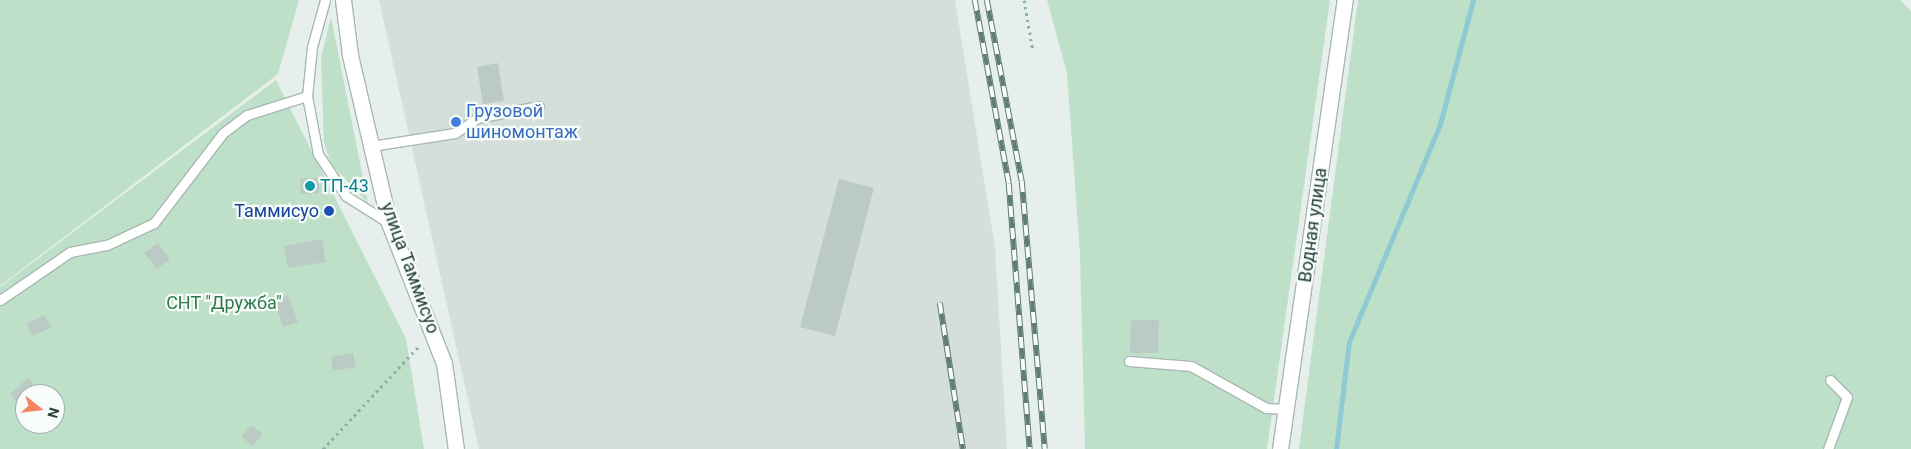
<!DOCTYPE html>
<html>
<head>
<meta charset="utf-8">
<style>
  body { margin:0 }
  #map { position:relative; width:1911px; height:449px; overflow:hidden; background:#e6efeb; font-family:Roboto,sans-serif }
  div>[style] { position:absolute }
  .built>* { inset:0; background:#d4dfda }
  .green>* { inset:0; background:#bfe0c8 }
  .stream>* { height:5px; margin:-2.5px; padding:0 2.5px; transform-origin:2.5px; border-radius:2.5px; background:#8ec9d4 }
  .building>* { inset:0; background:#bbcac4 }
  .path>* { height:3px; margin-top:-1.5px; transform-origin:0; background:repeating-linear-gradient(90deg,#86b3a5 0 2.5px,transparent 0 6.5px) }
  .roads { filter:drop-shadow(1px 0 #a8b8b2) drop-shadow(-1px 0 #a8b8b2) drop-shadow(0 1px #a8b8b2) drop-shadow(0 -1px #a8b8b2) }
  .service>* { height:9px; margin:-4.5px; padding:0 4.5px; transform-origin:4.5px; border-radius:4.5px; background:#fff }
  .minor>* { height:15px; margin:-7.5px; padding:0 7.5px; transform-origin:7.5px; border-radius:7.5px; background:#fff }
  .rail>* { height:5.5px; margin-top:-2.75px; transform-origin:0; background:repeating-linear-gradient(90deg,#f7fbf9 0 11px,#5f7d75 0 22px); box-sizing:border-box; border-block:1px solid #5f7d75 }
  .dots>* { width:14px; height:14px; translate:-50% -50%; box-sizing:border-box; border:2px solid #f7fbf9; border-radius:50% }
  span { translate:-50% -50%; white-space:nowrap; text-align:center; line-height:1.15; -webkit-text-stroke:4.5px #f7fbf9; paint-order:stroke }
  .shop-label { font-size:18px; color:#366cbe }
  .left { translate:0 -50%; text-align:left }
  .culture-label { font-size:18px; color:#0d838f }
  .transit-label { font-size:18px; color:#164399 }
  .right { translate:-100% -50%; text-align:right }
  .street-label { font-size:18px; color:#24423a }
  .park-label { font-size:18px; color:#2d7a4b }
  .north { position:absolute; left:15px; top:384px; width:50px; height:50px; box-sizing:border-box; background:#f7fbf9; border:1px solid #a3b1ad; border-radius:50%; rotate:106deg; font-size:14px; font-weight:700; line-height:20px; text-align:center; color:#24423a }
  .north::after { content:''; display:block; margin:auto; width:18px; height:22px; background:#f4845f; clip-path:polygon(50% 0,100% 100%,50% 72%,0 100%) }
</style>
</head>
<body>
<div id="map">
  <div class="built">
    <div style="clip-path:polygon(379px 0,955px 0,995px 248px,1007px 449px,479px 449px)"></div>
  </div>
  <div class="green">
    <div style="clip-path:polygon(0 0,299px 0,278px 74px,0 286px)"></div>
    <div style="clip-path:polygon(1047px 0,1330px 0,1267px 449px,1085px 449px,1080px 254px,1067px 73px)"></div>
    <div style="clip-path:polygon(1358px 0,1900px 0,1911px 11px,1911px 449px,1299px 449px)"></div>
    <div style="clip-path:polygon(331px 17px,368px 203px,331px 164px,324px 142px,321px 58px)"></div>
    <div style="clip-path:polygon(evenodd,276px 80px,406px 339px,424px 449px,0 449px,0 287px,276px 80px,25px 394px,55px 394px,55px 424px,25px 424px,25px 394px)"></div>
  </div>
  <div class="stream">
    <div style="left:1336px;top:449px;width:108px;rotate:-83.1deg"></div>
    <div style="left:1349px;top:342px;width:236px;rotate:-67.3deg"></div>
    <div style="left:1440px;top:124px;width:128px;rotate:-75.1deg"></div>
  </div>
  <div class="building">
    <div style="clip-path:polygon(498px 63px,504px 101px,483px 104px,477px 67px)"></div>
    <div style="clip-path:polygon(319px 178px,319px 193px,301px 194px,300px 179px)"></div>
    <div style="clip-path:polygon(839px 179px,874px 188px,835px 336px,800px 327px)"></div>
    <div style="clip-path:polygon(322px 239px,326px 262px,288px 268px,284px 246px)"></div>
    <div style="clip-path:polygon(158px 243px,170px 259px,157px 269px,144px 253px)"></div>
    <div style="clip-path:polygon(288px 295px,298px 322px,283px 327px,274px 300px)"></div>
    <div style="clip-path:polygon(45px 315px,51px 328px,32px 336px,26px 324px)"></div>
    <div style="clip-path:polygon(1131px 320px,1159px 320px,1158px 353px,1130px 353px)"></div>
    <div style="clip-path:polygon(353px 353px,356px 367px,333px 371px,331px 357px)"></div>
    <div style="clip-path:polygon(28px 378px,37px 389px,25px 394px,20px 405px,10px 394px)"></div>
    <div style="clip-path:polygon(251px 425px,263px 434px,253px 446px,241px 437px)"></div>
  </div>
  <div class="path">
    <div style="left:1024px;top:0;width:52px;rotate:80deg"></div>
    <div style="left:323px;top:449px;width:142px;rotate:-47deg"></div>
  </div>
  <div class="roads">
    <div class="service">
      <div style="left:325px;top:0;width:49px;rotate:105.5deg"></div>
      <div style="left:312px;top:47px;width:49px;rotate:95.8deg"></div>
      <div style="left:307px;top:96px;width:59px;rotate:79.3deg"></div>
      <div style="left:318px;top:154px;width:50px;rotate:56.3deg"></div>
      <div style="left:346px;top:196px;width:51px;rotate:32.1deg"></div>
      <div style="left:371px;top:146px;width:85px;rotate:-8.8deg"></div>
      <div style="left:455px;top:133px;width:27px;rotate:-34deg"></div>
      <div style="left:477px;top:118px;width:63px;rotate:-11deg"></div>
      <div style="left:0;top:300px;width:85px;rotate:-34.4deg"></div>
      <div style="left:70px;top:252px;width:38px;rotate:-11deg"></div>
      <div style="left:107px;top:245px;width:52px;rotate:-25.1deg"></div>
      <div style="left:154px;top:223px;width:113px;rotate:-52.5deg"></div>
      <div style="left:223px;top:133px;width:30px;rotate:-37deg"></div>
      <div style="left:247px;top:115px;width:63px;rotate:-17.6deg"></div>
      <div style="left:1129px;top:361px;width:62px;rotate:4.6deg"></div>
      <div style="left:1191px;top:366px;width:86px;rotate:29.2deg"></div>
      <div style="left:1266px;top:408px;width:21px;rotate:3deg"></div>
      <div style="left:1828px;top:449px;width:55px;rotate:-69.9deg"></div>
      <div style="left:1847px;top:397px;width:24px;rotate:-135deg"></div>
    </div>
    <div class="minor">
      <div style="left:343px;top:0;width:55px;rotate:82.7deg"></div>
      <div style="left:350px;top:55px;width:172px;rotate:76.9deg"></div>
      <div style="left:389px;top:223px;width:150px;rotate:68.6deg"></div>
      <div style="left:444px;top:363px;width:87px;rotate:82.1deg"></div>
      <div style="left:1280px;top:449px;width:454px;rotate:-81.8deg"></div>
    </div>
  </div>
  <div class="rail">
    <div style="left:975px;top:0;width:187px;rotate:79.5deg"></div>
    <div style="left:1009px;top:184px;width:266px;rotate:85.5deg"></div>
    <div style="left:987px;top:0;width:184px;rotate:79.1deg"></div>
    <div style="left:1022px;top:181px;width:269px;rotate:85.1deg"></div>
    <div style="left:940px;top:303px;width:148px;rotate:81deg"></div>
  </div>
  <div class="dots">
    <div style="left:456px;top:122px;background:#3f7fe0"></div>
    <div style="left:310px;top:186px;background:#0f9aa8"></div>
    <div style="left:329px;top:211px;background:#1a4fb4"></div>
  </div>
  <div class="shop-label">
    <span class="left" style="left:466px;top:122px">Грузовой<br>шиномонтаж</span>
  </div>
  <div class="culture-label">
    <span class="left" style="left:320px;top:186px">ТП-43</span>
  </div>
  <div class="transit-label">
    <span class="right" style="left:319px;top:211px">Таммисуо</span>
  </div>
  <div class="street-label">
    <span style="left:1313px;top:225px;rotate:-82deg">Водная улица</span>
    <span style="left:410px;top:268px;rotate:70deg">улица Таммисуо</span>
  </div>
  <div class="park-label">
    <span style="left:224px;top:303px">СНТ "Дружба"</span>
  </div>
  <div class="north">N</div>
</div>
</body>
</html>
